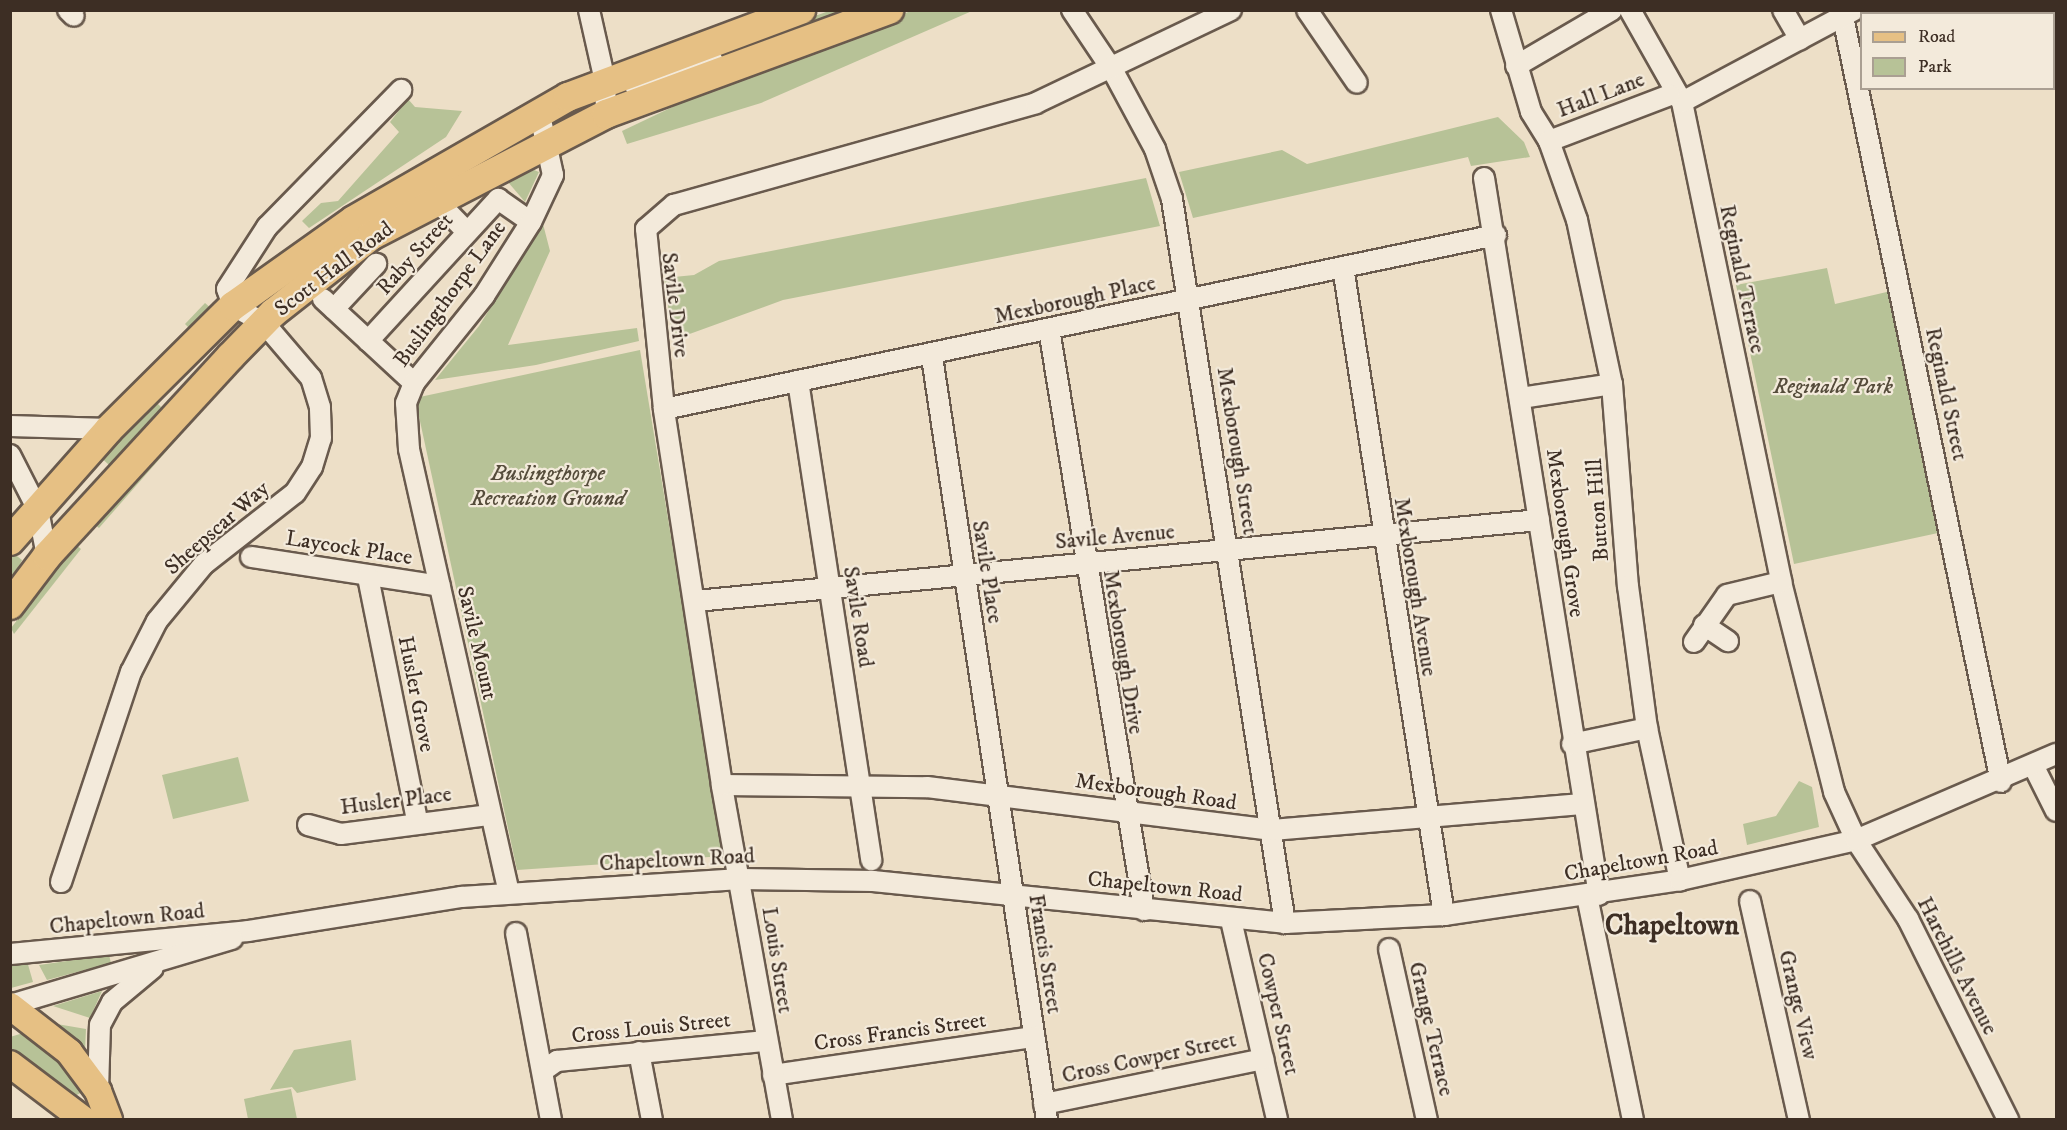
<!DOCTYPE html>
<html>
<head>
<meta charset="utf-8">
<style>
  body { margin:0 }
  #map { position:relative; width:2067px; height:1130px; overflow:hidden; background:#eddfc7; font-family:"IM FELL DW Pica",serif }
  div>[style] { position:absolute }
  .green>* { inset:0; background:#b7c297 }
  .roads { filter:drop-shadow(2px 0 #695a4d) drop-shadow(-2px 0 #695a4d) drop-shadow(0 2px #695a4d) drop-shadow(0 -2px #695a4d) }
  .minor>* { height:20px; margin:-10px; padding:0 10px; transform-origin:10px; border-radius:10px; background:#f3eadb }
  .major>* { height:26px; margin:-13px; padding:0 13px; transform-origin:13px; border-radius:13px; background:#e6c084 }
  .highway>* { height:28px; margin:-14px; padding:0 14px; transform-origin:14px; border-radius:14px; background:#e6c084 }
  span { translate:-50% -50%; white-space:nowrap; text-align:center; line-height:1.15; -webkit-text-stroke:4.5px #f3eadb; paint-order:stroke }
  .street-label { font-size:22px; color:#3d2e24 }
  .park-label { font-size:22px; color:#554c3b; font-style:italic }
  .district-label { font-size:28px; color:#3d2e24; font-weight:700 }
  .frame { position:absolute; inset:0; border:12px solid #3d2e24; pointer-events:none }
  .legend { position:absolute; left:1860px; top:12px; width:195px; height:78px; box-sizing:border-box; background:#f3eadb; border:2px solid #aa9f92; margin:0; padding:8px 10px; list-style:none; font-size:18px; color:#3d2e24 }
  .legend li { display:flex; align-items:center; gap:12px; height:30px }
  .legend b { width:30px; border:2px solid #aa9f92 }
</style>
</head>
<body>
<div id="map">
  <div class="green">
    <div style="clip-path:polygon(829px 11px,858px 11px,787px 37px,752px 38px)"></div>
    <div style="clip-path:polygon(911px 11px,972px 11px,761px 103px,627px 144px,622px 131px,748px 71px)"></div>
    <div style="clip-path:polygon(408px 99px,415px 107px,462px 111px,446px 137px,309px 228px,302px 221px,321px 203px,338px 201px,399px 132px,390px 122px)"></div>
    <div style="clip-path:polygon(1498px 117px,1524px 142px,1530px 157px,1471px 166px,1468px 157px,1193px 218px,1179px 172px,1282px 150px,1307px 164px)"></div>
    <div style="clip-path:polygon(534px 170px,539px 172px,525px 202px,508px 182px)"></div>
    <div style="clip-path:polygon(1146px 178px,1160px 226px,783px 300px,673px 340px,664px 278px,694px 275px,719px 261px)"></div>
    <div style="clip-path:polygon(543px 224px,550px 251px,508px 345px,637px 328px,639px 341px,536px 365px,435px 380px,479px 326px)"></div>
    <div style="clip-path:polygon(1827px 268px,1835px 304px,1891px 291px,1938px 533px,1794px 564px,1736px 285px)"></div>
    <div style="clip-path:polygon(205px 303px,212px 309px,192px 331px,185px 324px)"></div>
    <div style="clip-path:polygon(640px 350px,724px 856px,517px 870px,415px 398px)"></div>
    <div style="clip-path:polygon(218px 386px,221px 389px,99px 528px,94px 524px)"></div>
    <div style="clip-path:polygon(157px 403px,163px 409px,109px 465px,97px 454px)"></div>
    <div style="clip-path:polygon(76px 545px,81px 549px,14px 634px,11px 628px)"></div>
    <div style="clip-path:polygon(13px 553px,22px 560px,11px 584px,11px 556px)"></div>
    <div style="clip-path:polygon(238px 757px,249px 801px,173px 819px,162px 775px)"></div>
    <div style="clip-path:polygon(1799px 781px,1812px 787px,1819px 827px,1747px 845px,1743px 824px,1776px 816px)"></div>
    <div style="clip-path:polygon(109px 955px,111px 963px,47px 980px,39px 965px)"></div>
    <div style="clip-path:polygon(27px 961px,33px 982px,11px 988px,11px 962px)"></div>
    <div style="clip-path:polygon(102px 991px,90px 1018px,53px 1006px)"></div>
    <div style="clip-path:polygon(51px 1023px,86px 1029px,85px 1051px,80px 1046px)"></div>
    <div style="clip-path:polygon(30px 1031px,61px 1060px,84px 1091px,75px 1096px,11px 1049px,10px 1037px)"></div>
    <div style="clip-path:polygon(351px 1040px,356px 1080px,297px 1093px,292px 1087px,270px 1090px,294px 1050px)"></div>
    <div style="clip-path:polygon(291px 1089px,297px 1119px,248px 1119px,244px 1099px)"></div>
  </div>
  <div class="roads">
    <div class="minor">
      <div style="left:68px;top:10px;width:8px;rotate:45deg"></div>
      <div style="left:589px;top:10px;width:73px;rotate:77.3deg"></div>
      <div style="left:605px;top:81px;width:33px;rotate:88deg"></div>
      <div style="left:1072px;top:10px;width:73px;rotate:56.1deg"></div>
      <div style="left:1113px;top:71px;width:89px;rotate:61.7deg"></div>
      <div style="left:1155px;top:149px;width:53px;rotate:71.2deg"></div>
      <div style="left:1172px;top:199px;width:733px;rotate:81.13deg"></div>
      <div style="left:1307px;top:10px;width:88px;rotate:55.6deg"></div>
      <div style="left:1501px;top:10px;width:106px;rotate:73.6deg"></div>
      <div style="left:1531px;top:112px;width:34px;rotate:58deg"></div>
      <div style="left:1549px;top:141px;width:84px;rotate:70.5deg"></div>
      <div style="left:1577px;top:220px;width:168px;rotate:78deg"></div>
      <div style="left:1612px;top:384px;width:203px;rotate:85.5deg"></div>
      <div style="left:1628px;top:586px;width:143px;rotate:82.4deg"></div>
      <div style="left:1647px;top:728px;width:156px;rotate:77.8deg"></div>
      <div style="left:1630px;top:10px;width:106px;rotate:60.5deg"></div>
      <div style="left:1682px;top:102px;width:490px;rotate:78.3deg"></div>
      <div style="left:1781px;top:582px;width:217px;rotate:75.8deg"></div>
      <div style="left:1834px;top:792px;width:53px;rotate:65.4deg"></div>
      <div style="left:1856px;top:840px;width:95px;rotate:56.6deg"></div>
      <div style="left:1908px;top:919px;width:225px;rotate:63.5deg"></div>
      <div style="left:1783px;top:10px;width:34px;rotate:60deg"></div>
      <div style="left:1843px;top:17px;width:781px;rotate:78.33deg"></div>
      <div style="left:2054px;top:18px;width:12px;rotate:81deg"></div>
      <div style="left:1516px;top:66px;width:111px;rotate:-30.3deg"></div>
      <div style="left:635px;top:86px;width:82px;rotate:-17.8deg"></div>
      <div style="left:1682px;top:102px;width:195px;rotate:-28.1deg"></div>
      <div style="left:1549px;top:141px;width:129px;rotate:-20.8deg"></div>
      <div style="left:1484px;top:178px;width:726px;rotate:80.89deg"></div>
      <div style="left:429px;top:193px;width:54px;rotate:45.7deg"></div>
      <div style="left:1343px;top:267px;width:656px;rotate:81.14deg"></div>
      <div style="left:323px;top:299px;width:124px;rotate:42.7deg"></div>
      <div style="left:334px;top:309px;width:62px;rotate:-47deg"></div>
      <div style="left:1049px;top:329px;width:589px;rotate:80.71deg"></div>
      <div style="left:368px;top:341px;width:193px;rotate:-47.5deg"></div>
      <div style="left:498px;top:199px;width:40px;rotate:34.9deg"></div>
      <div style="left:932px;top:357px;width:772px;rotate:81.43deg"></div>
      <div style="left:798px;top:381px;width:485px;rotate:81.3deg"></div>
      <div style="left:1521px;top:398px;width:92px;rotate:-8.7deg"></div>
      <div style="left:664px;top:409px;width:850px;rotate:-11.81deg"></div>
      <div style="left:10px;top:426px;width:99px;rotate:1.7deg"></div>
      <div style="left:10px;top:455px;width:62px;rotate:63deg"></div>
      <div style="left:38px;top:510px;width:47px;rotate:78.9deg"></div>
      <div style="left:251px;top:557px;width:191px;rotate:8.7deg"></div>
      <div style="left:368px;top:577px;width:249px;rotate:78.6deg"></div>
      <div style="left:696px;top:601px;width:847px;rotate:-5.49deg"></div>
      <div style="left:1704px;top:625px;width:29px;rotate:34deg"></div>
      <div style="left:1694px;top:642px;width:57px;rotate:-54.9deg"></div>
      <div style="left:1727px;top:595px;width:56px;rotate:-13.5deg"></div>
      <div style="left:1572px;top:744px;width:77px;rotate:-12deg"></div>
      <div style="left:2034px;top:767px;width:49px;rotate:63.4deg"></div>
      <div style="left:722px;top:785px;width:205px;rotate:0.6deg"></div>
      <div style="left:927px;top:787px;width:348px;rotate:7.1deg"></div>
      <div style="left:1272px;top:830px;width:311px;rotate:-4.8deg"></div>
      <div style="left:308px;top:825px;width:34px;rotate:15deg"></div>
      <div style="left:341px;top:834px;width:150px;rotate:-7.3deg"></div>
      <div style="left:61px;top:882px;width:221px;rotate:-71.6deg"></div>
      <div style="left:131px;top:672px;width:57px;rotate:-63deg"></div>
      <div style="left:157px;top:621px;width:74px;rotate:-50.5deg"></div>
      <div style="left:204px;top:564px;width:115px;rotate:-38deg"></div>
      <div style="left:295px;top:493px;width:31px;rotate:-57deg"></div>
      <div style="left:312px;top:467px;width:30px;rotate:-73deg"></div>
      <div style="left:321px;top:438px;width:31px;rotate:-92deg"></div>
      <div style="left:320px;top:407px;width:30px;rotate:-107deg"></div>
      <div style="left:311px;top:378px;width:72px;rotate:-130.5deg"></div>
      <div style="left:264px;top:323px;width:35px;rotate:-151deg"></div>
      <div style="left:233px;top:306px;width:18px;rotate:-109deg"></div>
      <div style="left:227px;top:289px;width:74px;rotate:-57.2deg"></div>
      <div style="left:267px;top:227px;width:192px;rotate:-45.6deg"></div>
      <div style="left:509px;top:893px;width:455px;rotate:-102.7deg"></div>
      <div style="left:409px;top:449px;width:46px;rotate:-93.7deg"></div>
      <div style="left:406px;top:403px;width:22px;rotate:-68deg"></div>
      <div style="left:414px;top:383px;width:112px;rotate:-51.2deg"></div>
      <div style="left:484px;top:296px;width:88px;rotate:-57.6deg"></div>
      <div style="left:531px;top:222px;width:52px;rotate:-64.9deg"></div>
      <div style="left:553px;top:175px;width:66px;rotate:-102.3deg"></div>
      <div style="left:1587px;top:896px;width:229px;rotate:78.4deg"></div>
      <div style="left:1750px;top:901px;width:224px;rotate:77.4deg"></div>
      <div style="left:1231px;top:920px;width:205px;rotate:77deg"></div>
      <div style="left:516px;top:933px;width:190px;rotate:79.4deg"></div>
      <div style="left:1389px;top:949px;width:175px;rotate:77.5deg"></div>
      <div style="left:10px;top:954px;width:239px;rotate:-5.5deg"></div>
      <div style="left:248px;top:931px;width:216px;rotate:-9.1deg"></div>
      <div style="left:461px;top:897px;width:280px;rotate:-3.7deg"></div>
      <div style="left:740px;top:879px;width:133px;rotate:0.9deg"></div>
      <div style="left:873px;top:881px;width:414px;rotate:5.8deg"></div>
      <div style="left:1285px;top:923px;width:159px;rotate:-2.9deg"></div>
      <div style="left:1444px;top:915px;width:239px;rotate:-8.4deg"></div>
      <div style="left:1680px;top:880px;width:180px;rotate:-12.8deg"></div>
      <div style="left:1856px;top:840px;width:218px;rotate:-23.3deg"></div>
      <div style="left:10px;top:1005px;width:232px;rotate:-16.6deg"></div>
      <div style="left:639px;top:1052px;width:69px;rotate:79.2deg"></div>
      <div style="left:544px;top:1070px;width:16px;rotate:-35deg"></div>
      <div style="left:557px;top:1061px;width:210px;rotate:-5.5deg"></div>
      <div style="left:773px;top:1075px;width:264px;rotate:-8.3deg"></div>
      <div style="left:98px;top:1091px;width:66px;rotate:-88.3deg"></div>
      <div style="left:100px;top:1025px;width:26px;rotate:-62deg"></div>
      <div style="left:112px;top:1002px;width:53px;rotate:-39.7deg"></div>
      <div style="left:1044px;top:1104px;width:224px;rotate:-11.6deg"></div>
      <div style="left:782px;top:1120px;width:340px;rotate:-100.2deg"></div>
      <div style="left:722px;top:785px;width:380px;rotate:-98.8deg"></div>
      <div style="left:664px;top:409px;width:181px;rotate:-95.7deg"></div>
      <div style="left:646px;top:229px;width:37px;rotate:-41deg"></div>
      <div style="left:674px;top:205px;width:376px;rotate:-15.7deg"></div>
      <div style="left:1036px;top:103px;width:216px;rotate:-25.5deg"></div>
    </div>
    <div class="major">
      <div style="left:10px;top:1006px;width:75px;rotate:37.9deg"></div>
      <div style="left:69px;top:1052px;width:49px;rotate:53.4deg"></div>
      <div style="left:98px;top:1091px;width:31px;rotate:69deg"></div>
      <div style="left:10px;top:1064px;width:93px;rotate:37.1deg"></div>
    </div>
    <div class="highway">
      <div style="left:10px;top:541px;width:149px;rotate:-48.5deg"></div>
      <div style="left:109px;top:429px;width:175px;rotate:-44.8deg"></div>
      <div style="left:233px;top:306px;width:148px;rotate:-35.4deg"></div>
      <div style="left:354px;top:220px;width:247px;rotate:-29.9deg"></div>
      <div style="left:568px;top:97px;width:249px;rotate:-20.5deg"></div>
      <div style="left:10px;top:605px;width:61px;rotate:-52.9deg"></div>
      <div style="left:47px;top:556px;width:270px;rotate:-47.4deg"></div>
      <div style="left:230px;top:357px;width:62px;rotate:-45.7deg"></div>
      <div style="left:273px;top:313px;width:125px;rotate:-38.2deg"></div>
      <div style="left:371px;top:236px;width:265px;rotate:-27.4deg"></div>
      <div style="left:606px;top:114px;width:302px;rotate:-20.2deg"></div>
    </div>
  </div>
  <div class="street-label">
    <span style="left:1601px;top:95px;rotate:-21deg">Hall Lane</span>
    <span style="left:415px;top:254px;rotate:-48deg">Raby Street</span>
    <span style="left:334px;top:269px;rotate:-37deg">Scott Hall Road</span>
    <span style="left:1742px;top:279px;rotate:78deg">Reginald Terrace</span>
    <span style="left:450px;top:294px;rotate:-54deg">Buslingthorpe Lane</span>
    <span style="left:1075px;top:300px;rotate:-12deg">Mexborough Place</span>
    <span style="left:675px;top:305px;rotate:83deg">Savile Drive</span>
    <span style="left:1946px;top:394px;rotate:78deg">Reginald Street</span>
    <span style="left:1237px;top:451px;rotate:81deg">Mexborough Street</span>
    <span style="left:1598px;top:510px;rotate:-94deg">Button Hill</span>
    <span style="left:217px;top:528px;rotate:-41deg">Sheepscar Way</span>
    <span style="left:1565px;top:533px;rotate:82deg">Mexborough Grove</span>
    <span style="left:1115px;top:537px;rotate:-5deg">Savile Avenue</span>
    <span style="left:349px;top:548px;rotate:9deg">Laycock Place</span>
    <span style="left:987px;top:572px;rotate:81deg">Savile Place</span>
    <span style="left:1415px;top:587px;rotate:81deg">Mexborough Avenue</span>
    <span style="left:858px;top:617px;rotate:81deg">Savile Road</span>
    <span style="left:477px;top:643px;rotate:77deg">Savile Mount</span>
    <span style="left:1123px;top:652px;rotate:81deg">Mexborough Drive</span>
    <span style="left:416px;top:694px;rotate:79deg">Husler Grove</span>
    <span style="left:1156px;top:792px;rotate:8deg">Mexborough Road</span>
    <span style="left:396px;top:801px;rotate:-7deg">Husler Place</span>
    <span style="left:677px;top:860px;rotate:-3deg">Chapeltown Road</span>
    <span style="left:1641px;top:861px;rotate:-10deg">Chapeltown Road</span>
    <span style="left:1165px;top:887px;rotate:6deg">Chapeltown Road</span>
    <span style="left:127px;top:919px;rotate:-6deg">Chapeltown Road</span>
    <span style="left:1045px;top:954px;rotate:81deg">Francis Street</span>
    <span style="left:777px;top:960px;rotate:81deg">Louis Street</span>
    <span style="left:1957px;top:966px;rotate:63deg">Harehills Avenue</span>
    <span style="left:1798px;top:1005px;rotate:77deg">Grange View</span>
    <span style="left:1278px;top:1014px;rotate:77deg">Cowper Street</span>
    <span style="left:651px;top:1028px;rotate:-6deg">Cross Louis Street</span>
    <span style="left:1431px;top:1029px;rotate:77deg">Grange Terrace</span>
    <span style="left:900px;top:1032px;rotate:-8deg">Cross Francis Street</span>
    <span style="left:1149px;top:1058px;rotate:-12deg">Cross Cowper Street</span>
  </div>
  <div class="park-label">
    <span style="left:1833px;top:387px">Reginald Park</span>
    <span style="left:548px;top:486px">Buslingthorpe<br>Recreation Ground</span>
  </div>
  <div class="district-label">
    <span style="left:1672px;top:926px">Chapeltown</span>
  </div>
  <div class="frame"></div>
  <ul class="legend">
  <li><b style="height:8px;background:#e6c084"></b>Road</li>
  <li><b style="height:16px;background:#b7c297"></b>Park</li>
  </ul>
</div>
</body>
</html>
